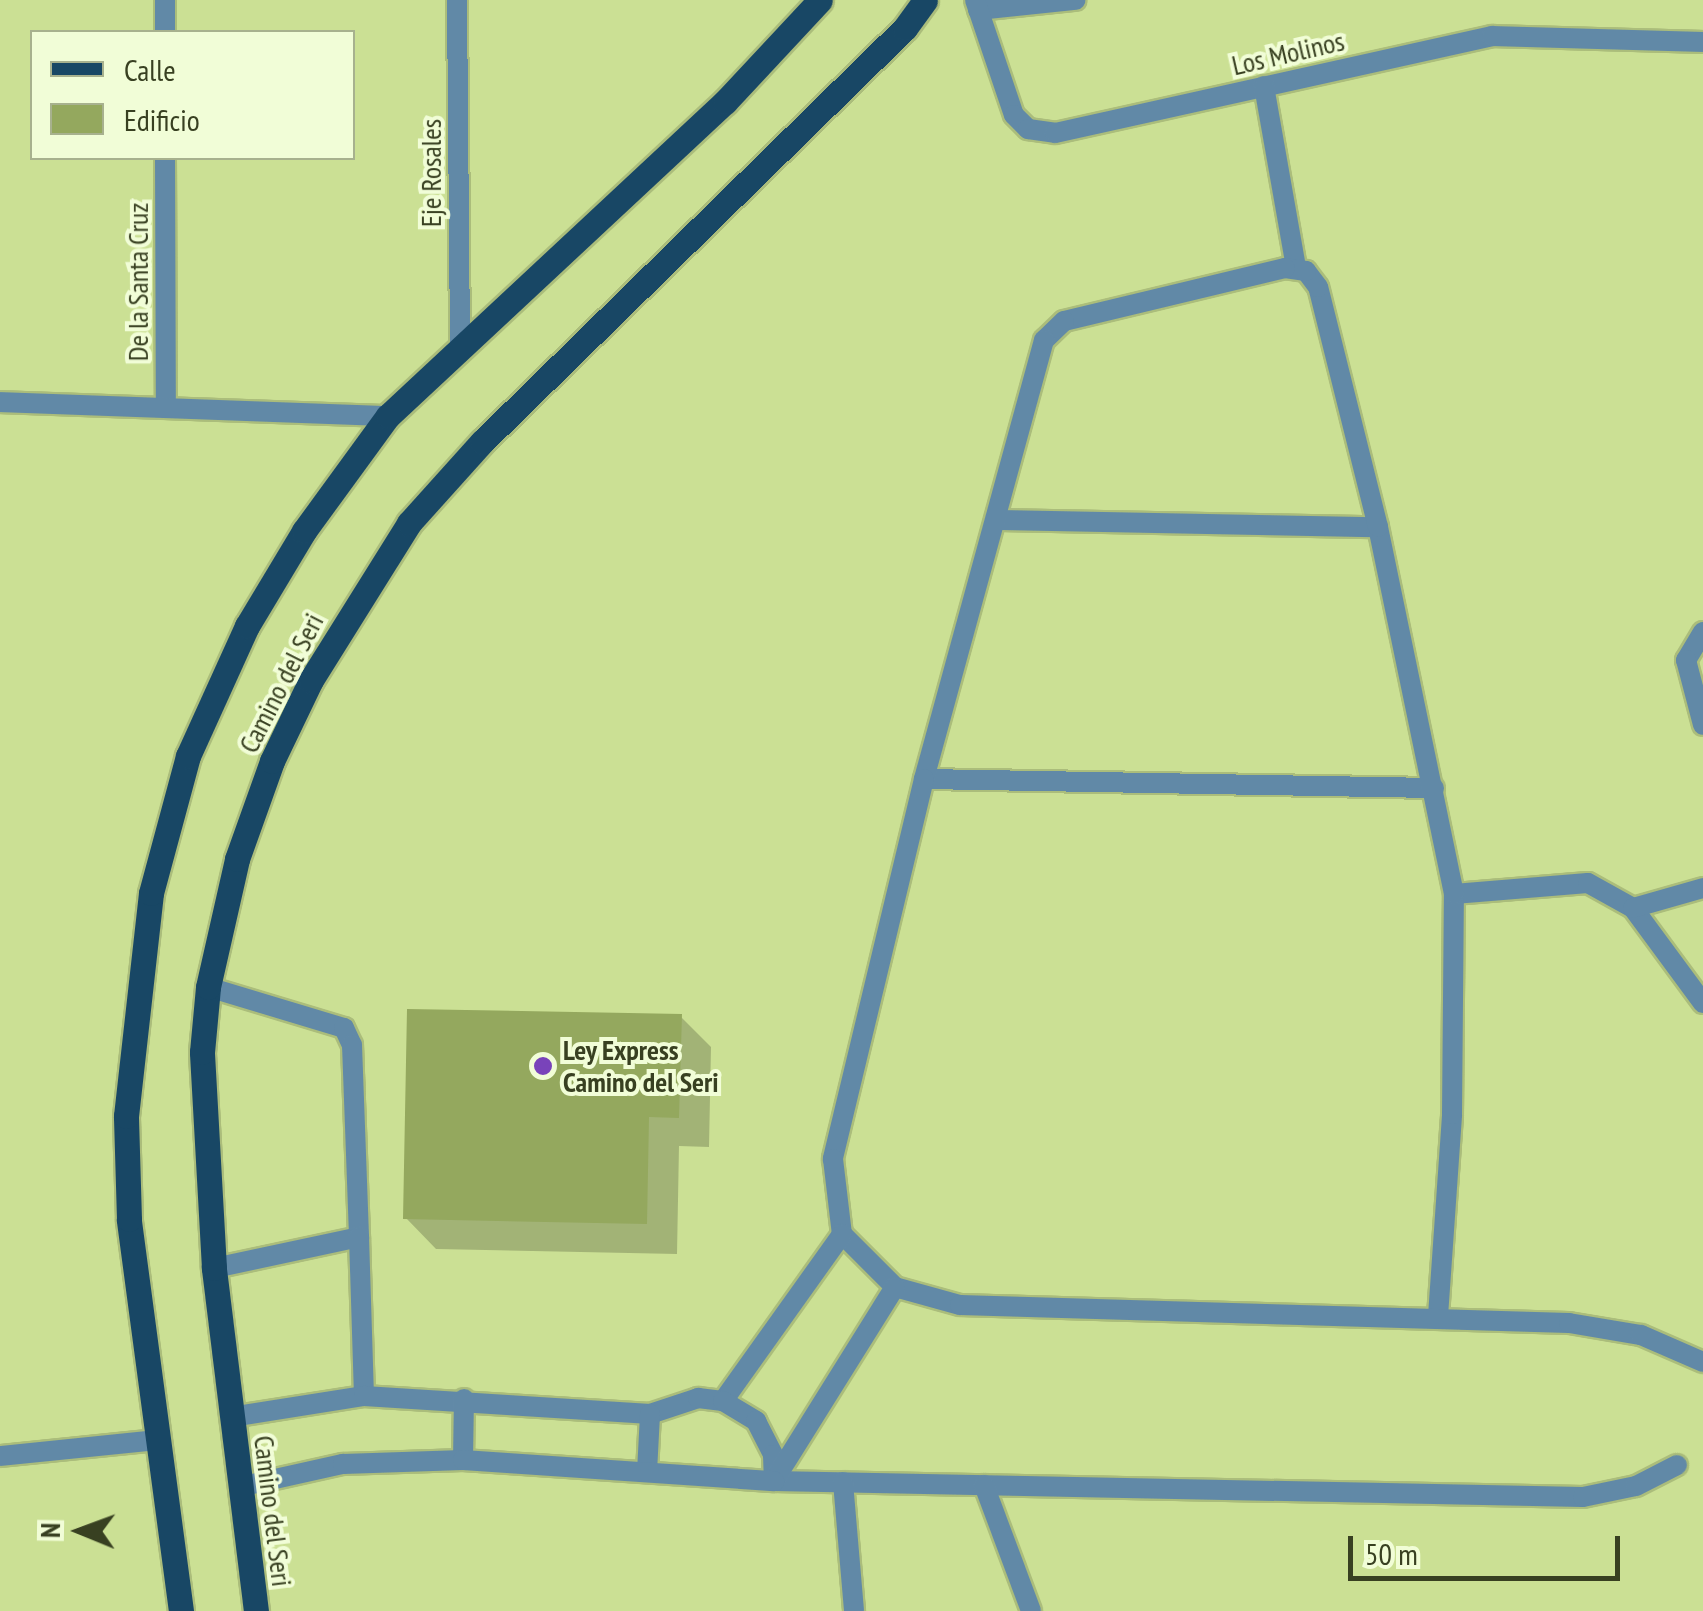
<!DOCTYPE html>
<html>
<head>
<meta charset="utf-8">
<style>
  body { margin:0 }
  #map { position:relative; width:1703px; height:1611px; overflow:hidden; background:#cbe094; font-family:"PT Sans Narrow",sans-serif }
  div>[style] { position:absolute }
  .shadow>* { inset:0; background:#0003 }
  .building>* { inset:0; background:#94a85e }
  .roads { filter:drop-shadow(2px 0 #abbd7b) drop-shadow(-2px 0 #abbd7b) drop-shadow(0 2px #abbd7b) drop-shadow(0 -2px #abbd7b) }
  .service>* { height:20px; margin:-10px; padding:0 10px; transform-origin:10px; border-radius:10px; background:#6189a7 }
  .minor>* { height:20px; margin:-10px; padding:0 10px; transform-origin:10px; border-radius:10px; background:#6189a7 }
  .primary>* { height:25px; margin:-12.5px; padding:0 12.5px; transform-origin:12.5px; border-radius:12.5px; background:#184765 }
  .dots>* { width:28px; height:28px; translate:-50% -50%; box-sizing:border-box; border:5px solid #f1fdd7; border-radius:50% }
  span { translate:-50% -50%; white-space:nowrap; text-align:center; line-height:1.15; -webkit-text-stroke:8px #f1fdd7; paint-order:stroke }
  .street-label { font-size:28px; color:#384021 }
  .poi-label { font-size:28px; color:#384021; font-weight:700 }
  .left { translate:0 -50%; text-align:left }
  .legend { position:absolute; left:30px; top:30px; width:325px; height:130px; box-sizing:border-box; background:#f1fdd7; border:2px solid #a7b18e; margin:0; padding:12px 18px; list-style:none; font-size:30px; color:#384021 }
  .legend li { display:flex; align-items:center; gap:20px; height:50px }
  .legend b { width:50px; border:2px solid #a7b18e }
  .north { position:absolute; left:30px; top:1481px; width:100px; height:100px; -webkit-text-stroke:8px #f1fdd7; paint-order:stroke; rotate:271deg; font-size:28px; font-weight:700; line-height:40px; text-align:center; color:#384021 }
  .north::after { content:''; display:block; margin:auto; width:35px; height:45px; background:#384021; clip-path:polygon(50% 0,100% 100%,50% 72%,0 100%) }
  .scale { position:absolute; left:1348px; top:1536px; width:272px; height:45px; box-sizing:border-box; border:5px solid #384021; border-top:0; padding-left:12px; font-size:30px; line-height:35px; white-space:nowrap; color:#384021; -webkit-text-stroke:8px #f1fdd7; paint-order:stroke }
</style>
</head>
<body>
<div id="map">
  <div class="shadow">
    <div style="clip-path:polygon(681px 1017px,711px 1047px,709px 1147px,679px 1146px,677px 1254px,436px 1249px,406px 1218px)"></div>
  </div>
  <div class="building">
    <div style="clip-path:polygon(407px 1009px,682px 1014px,679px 1118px,649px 1117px,647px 1224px,403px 1219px)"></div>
  </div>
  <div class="roads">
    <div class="service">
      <div style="left:978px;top:10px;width:98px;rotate:-5.9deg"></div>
      <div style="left:208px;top:987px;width:142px;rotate:16.8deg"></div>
      <div style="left:344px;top:1028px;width:19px;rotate:65deg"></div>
      <div style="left:352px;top:1045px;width:192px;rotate:87.9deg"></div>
      <div style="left:359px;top:1237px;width:148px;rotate:167.9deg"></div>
      <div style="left:359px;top:1237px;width:159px;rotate:88.2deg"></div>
      <div style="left:774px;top:1481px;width:809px;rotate:1.13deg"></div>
      <div style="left:1583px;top:1497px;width:54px;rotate:-11.7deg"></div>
      <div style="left:1636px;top:1486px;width:46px;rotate:-27.1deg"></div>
      <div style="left:843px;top:1482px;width:129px;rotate:85.1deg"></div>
      <div style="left:984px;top:1485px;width:134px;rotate:69.5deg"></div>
    </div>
    <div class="minor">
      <div style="left:165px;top:0;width:32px;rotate:90deg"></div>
      <div style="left:457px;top:0;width:346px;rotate:89.5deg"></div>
      <div style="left:975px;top:0;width:121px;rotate:71.3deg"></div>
      <div style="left:1014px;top:115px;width:20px;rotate:45deg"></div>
      <div style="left:1028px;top:129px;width:27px;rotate:8deg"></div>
      <div style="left:1055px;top:133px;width:448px;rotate:-12.5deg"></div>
      <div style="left:1492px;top:36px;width:211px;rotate:1.6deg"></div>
      <div style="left:1264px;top:86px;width:184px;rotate:80deg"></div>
      <div style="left:165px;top:158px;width:248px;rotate:89.8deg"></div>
      <div style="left:0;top:402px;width:388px;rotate:2.1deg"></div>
      <div style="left:997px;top:520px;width:381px;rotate:1.1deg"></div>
      <div style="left:1703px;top:632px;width:33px;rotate:121deg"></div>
      <div style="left:1686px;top:660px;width:67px;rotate:75.3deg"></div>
      <div style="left:924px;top:779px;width:510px;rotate:1.01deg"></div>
      <div style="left:1454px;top:894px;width:134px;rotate:-4.7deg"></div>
      <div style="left:1588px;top:883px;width:51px;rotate:29.1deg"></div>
      <div style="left:1633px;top:908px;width:118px;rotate:53.6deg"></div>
      <div style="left:1633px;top:908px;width:73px;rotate:-15.9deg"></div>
      <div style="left:1438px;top:1316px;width:202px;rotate:-86deg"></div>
      <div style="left:1452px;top:1114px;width:220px;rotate:-89.5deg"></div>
      <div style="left:1454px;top:894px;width:375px;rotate:-101.7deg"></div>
      <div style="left:1378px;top:527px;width:247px;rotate:-104deg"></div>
      <div style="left:1318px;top:287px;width:20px;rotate:-127deg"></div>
      <div style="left:1306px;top:271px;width:21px;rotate:-172deg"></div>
      <div style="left:1285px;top:268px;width:227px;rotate:166.5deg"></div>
      <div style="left:1064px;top:321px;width:28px;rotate:136deg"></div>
      <div style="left:1044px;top:340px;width:455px;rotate:105.3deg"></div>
      <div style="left:924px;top:779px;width:391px;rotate:103.5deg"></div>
      <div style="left:833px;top:1159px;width:76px;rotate:83.2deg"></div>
      <div style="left:842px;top:1234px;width:75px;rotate:45deg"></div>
      <div style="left:895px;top:1287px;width:67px;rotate:15.5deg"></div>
      <div style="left:960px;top:1305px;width:609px;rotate:1.69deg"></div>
      <div style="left:1569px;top:1323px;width:73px;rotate:9.5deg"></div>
      <div style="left:1641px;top:1335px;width:68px;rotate:23.5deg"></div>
      <div style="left:723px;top:1401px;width:205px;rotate:-54.5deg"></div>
      <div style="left:231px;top:1417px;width:135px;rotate:-9deg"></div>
      <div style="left:364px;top:1396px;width:287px;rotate:3.6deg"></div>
      <div style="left:650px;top:1414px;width:51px;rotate:-18.4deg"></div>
      <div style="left:698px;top:1398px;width:25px;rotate:7deg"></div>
      <div style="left:723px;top:1401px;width:39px;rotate:31deg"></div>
      <div style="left:756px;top:1421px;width:38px;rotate:63deg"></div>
      <div style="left:773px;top:1455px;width:26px;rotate:88deg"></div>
      <div style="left:0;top:1456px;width:158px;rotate:-5.8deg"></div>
      <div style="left:463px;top:1460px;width:61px;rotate:-89.1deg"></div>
      <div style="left:647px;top:1472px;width:58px;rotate:-87deg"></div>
      <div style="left:775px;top:1479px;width:226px;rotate:-58deg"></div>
      <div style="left:239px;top:1487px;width:107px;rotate:-12.5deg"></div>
      <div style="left:343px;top:1464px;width:120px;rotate:-1.9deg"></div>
      <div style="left:463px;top:1460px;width:312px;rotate:3.9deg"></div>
    </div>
    <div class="primary">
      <div style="left:181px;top:1611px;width:395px;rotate:-97.6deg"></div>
      <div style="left:129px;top:1219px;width:103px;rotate:-91.7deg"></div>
      <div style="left:126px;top:1116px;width:224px;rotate:-83.6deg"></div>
      <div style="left:151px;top:893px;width:142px;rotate:-74.9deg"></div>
      <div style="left:188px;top:756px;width:143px;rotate:-65.6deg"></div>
      <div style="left:247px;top:626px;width:111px;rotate:-59deg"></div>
      <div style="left:304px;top:531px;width:142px;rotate:-53.9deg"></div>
      <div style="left:388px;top:416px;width:461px;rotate:-43deg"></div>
      <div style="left:725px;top:102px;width:139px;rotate:-47deg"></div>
      <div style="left:256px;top:1611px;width:346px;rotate:-97deg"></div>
      <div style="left:214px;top:1268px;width:216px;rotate:-93.2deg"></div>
      <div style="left:202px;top:1052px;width:65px;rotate:-84.7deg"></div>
      <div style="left:208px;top:987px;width:131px;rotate:-77.2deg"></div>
      <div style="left:237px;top:859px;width:104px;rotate:-70.3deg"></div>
      <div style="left:272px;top:761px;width:90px;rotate:-64.3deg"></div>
      <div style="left:311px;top:680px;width:185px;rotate:-58deg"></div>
      <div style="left:409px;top:523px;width:109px;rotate:-48deg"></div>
      <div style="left:482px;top:442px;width:592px;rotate:-44.38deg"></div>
      <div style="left:905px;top:28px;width:34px;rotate:-54deg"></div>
    </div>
  </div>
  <div class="dots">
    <div style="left:543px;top:1066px;background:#7943ba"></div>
  </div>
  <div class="street-label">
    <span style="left:1288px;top:53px;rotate:-13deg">Los Molinos</span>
    <span style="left:431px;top:173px;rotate:-90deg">Eje Rosales</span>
    <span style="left:138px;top:282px;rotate:-90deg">De la Santa Cruz</span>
    <span style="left:281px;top:683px;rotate:-63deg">Camino del Seri</span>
    <span style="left:273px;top:1511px;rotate:83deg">Camino del Seri</span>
  </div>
  <div class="poi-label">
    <span class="left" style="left:563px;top:1066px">Ley Express<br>Camino del Seri</span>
  </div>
  <ul class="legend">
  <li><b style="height:12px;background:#184765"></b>Calle</li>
  <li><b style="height:28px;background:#94a85e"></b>Edificio</li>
  </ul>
  <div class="north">N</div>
  <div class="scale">50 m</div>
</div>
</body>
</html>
